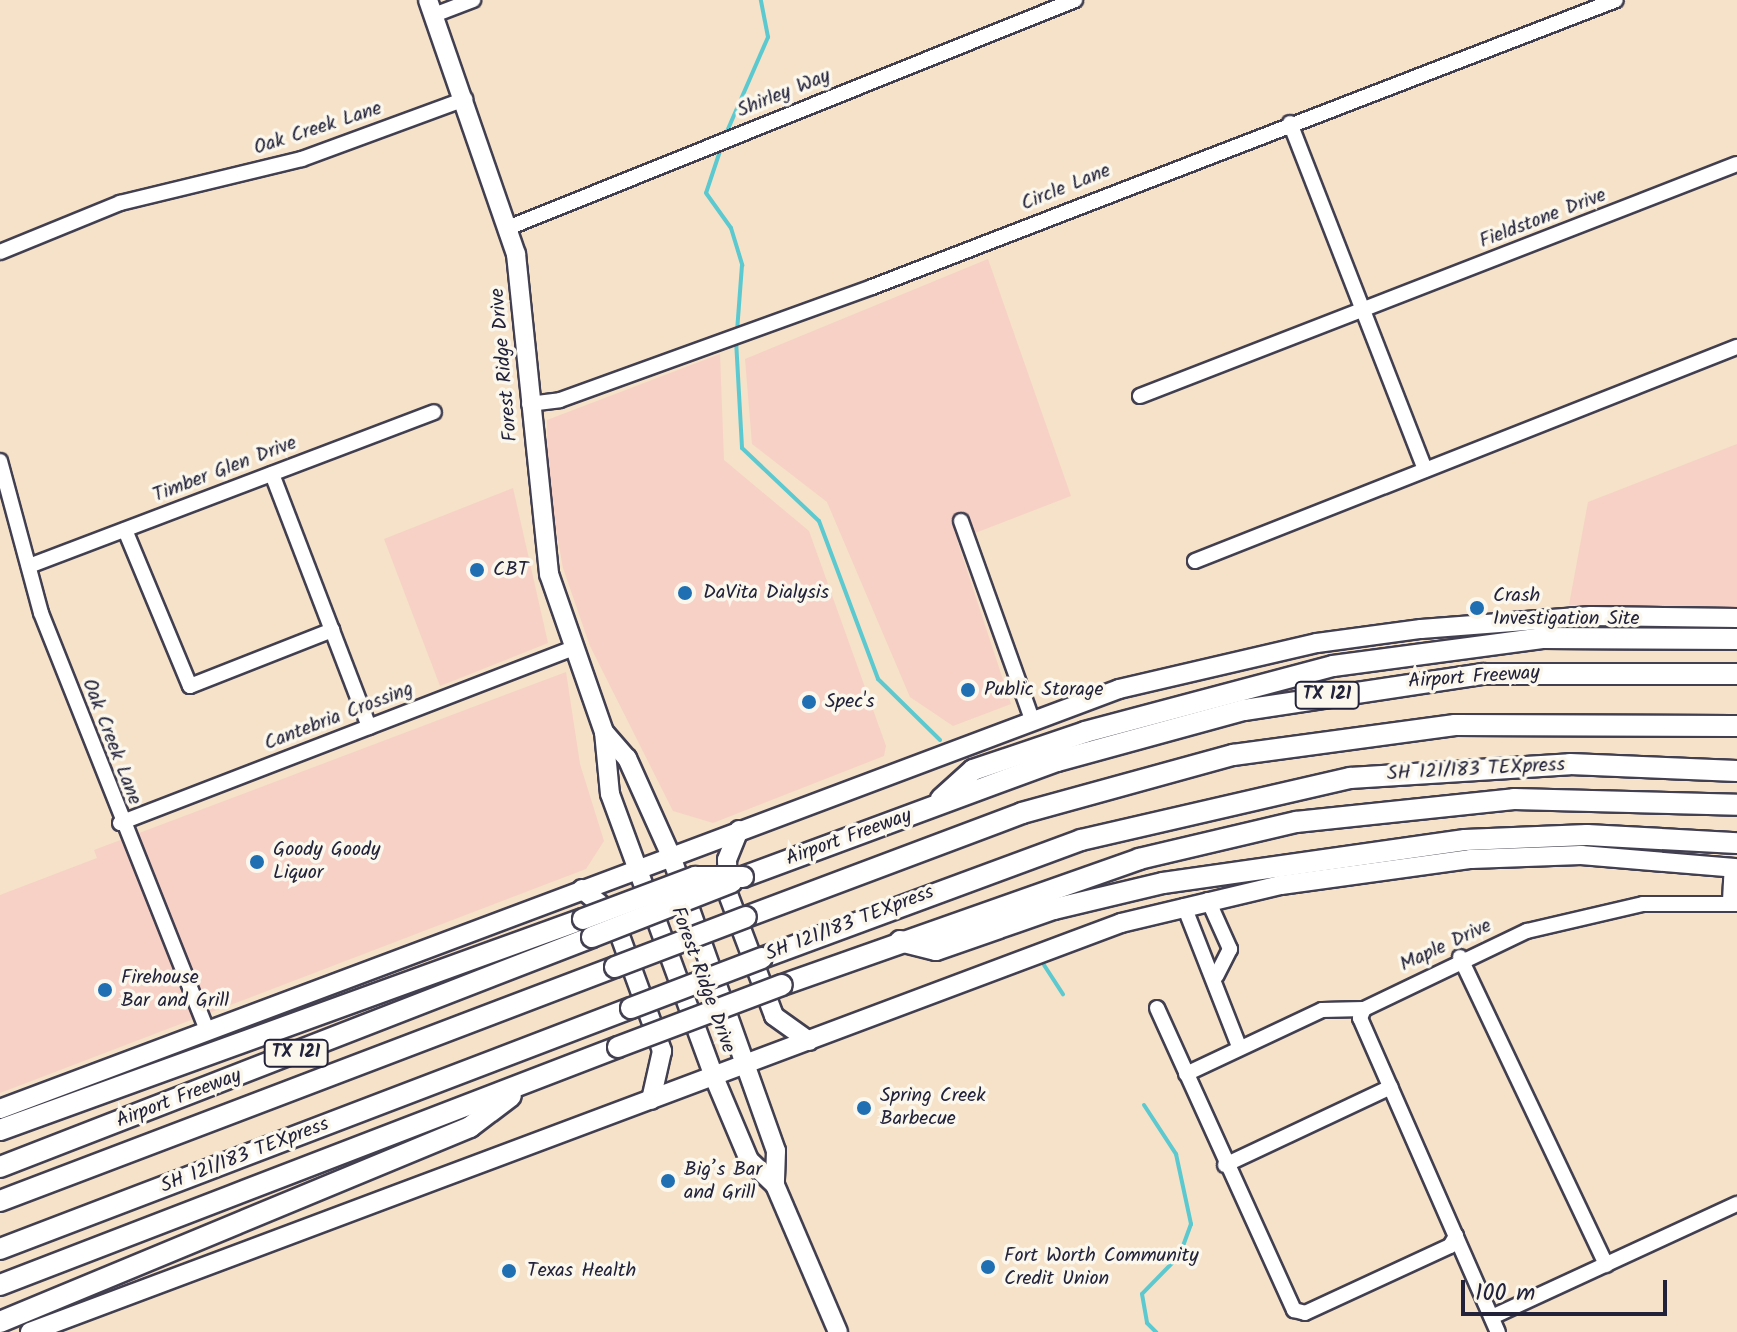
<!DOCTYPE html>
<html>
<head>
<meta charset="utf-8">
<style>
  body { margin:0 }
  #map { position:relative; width:1737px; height:1332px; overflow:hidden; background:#f5e2c8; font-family:Kalam,sans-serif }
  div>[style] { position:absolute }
  .built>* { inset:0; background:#f7d1c6 }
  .stream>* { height:4px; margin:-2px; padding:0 2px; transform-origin:2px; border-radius:2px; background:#5bc9cf }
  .roads { filter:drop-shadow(2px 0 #423f50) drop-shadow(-2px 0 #423f50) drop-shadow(0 2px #423f50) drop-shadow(0 -2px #423f50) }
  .minor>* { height:14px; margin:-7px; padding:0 7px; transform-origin:7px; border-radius:7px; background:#fff }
  .major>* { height:18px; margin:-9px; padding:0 9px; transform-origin:9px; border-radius:9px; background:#fff }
  .highway>* { height:20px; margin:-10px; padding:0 10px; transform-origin:10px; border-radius:10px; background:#fff }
  .bridges { filter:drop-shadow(2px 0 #423f50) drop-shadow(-2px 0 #423f50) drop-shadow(0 2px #423f50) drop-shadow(0 -2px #423f50) }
  .highway-bridge>* { height:20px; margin:-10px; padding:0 10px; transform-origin:10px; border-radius:10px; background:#fff }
  .dots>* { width:22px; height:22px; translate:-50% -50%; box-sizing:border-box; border:4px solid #fbf7ec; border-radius:50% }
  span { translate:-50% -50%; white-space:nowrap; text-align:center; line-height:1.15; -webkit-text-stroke:7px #fbf7ec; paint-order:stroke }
  .shield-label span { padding:2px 6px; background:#fbf7ec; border:2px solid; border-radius:6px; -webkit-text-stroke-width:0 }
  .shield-label { font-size:18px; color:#22223b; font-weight:700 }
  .street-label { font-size:20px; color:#22223b }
  .poi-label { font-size:20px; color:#22223b }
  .left { translate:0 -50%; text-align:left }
  .scale { position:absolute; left:1461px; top:1280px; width:206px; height:36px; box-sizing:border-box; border:4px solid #22223b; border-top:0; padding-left:10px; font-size:24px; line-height:28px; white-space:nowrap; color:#22223b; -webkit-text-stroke:6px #fbf7ec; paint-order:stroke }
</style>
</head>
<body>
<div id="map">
  <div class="built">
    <div style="clip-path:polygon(988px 259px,1071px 496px,957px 540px,1011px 704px,953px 726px,910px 697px,827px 502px,752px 444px,745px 359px)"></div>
    <div style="clip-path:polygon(720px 354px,724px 460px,809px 531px,886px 746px,884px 756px,713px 823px,673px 811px,590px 646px,563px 568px,548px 485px,547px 420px)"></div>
    <div style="clip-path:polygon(1737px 444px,1737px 611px,1569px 605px,1588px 502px)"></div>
    <div style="clip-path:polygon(513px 488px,548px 643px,440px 686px,384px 539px)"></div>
    <div style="clip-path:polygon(566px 672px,580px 764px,604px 841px,586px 869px,0 1093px,0 895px,97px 858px,94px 850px)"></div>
  </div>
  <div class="stream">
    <div style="left:725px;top:136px;width:108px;rotate:-66.5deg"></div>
    <div style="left:768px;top:37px;width:38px;rotate:-101deg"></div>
    <div style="left:721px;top:148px;width:47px;rotate:108.4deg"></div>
    <div style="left:706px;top:193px;width:43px;rotate:54.5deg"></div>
    <div style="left:731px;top:228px;width:39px;rotate:73deg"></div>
    <div style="left:742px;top:265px;width:66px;rotate:94.3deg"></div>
    <div style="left:736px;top:340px;width:108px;rotate:86.8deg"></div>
    <div style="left:742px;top:448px;width:106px;rotate:43.5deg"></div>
    <div style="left:819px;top:521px;width:169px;rotate:69.5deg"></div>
    <div style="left:878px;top:679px;width:87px;rotate:44.5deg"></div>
    <div style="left:1044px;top:965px;width:35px;rotate:57deg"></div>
    <div style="left:1144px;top:1105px;width:59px;rotate:56.9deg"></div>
    <div style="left:1176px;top:1154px;width:72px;rotate:77.9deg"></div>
    <div style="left:1191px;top:1224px;width:33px;rotate:110deg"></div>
    <div style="left:1180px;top:1255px;width:54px;rotate:134.3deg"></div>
    <div style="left:1142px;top:1294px;width:29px;rotate:80deg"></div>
    <div style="left:1147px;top:1323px;width:13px;rotate:45deg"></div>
  </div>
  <div class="roads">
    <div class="minor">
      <div style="left:434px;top:15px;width:42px;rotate:-21deg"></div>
      <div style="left:1290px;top:123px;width:372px;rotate:68.7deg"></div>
      <div style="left:510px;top:227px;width:609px;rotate:-21.89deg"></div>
      <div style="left:0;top:252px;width:130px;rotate:-22.2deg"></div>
      <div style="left:120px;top:203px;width:187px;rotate:-13.6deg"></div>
      <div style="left:302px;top:159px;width:174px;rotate:-20.2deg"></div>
      <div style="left:1140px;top:396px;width:640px;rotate:-21.24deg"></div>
      <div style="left:529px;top:404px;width:31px;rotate:-7deg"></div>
      <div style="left:560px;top:400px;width:332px;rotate:-19.9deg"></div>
      <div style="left:872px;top:287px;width:797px;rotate:-21.09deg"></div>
      <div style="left:0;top:461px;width:157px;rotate:74.9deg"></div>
      <div style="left:41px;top:613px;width:449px;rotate:68.3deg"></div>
      <div style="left:272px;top:474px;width:271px;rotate:69deg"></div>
      <div style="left:961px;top:521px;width:208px;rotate:70.3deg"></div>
      <div style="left:125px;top:530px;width:169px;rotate:67.4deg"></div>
      <div style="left:190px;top:686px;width:153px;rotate:-21.5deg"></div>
      <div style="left:1195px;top:561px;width:583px;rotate:-21.55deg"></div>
      <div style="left:29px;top:566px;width:433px;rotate:-20.8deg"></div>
      <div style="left:120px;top:823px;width:483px;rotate:-21.1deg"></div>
      <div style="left:1208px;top:900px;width:54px;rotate:65.8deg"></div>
      <div style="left:1230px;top:949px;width:30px;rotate:117deg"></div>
      <div style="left:1730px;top:901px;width:34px;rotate:-87deg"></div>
      <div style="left:1184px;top:906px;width:150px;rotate:68.6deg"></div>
      <div style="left:1460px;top:957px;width:341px;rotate:64.6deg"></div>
      <div style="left:1157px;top:1008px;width:332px;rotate:65.6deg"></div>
      <div style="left:1294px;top:1310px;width:11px;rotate:15deg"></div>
      <div style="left:1305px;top:1313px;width:160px;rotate:-24.8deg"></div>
      <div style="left:1450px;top:1246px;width:12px;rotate:-59deg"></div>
      <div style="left:1364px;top:1009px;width:10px;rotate:114deg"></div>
      <div style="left:1360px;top:1018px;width:343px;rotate:66.3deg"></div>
      <div style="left:1186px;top:1074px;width:150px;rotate:-25.2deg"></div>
      <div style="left:1322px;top:1010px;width:42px;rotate:-1.4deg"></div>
      <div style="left:1364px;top:1009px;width:181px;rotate:-25.6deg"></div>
      <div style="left:1527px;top:931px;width:119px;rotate:-13.1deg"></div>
      <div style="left:1643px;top:904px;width:94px"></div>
      <div style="left:1225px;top:1165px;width:183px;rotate:-25.2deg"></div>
      <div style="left:1492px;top:1317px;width:270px;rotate:-24.8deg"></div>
    </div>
    <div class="major">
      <div style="left:428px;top:0;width:269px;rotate:70.9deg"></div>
      <div style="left:516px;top:254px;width:322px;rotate:84.1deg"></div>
      <div style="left:549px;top:574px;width:167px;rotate:70.8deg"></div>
      <div style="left:604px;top:732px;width:35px;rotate:49deg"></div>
      <div style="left:627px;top:758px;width:107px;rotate:65.8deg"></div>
      <div style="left:671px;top:856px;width:313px;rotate:70.4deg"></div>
      <div style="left:776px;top:1151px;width:34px;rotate:92deg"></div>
      <div style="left:604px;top:732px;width:62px;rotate:84.5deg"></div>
      <div style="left:610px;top:794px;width:302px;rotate:69.8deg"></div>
      <div style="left:714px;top:1077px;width:90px;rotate:67.1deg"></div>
      <div style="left:749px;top:1160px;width:36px;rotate:44deg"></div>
      <div style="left:775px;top:1185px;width:160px;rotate:66.8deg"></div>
      <div style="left:739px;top:830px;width:32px;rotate:112deg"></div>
      <div style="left:727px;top:860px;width:34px;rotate:88deg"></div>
      <div style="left:728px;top:894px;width:130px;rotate:69.3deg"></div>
      <div style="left:774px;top:1016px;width:43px;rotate:35.5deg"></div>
      <div style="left:582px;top:889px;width:39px;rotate:40deg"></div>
      <div style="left:612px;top:914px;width:146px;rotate:69.9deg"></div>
      <div style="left:662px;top:1051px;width:50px;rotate:102.7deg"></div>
      <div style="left:0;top:1109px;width:1195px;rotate:-20.57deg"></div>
      <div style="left:1119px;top:689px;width:203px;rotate:-13.1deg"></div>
      <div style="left:1317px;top:643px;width:105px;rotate:-7.7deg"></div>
      <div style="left:1421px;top:629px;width:170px;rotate:-4.4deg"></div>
      <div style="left:1591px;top:616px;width:146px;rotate:0.8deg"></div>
      <div style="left:30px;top:1332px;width:1165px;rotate:-20.55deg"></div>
      <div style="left:1121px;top:923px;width:164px;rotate:-13.4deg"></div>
      <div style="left:1281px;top:885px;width:192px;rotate:-7.8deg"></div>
      <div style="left:1471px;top:859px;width:110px;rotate:-2.1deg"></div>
      <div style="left:1581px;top:855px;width:157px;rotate:4.8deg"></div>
    </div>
    <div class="highway">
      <div style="left:941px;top:799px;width:43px;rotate:-42.2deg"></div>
      <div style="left:973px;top:770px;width:118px;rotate:-18.7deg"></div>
      <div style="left:1085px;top:732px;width:257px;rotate:-14.9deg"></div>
      <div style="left:1333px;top:666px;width:211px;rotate:-7.6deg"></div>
      <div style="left:1542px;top:638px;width:195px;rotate:0.3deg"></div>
      <div style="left:743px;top:877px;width:335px;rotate:-20.3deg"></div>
      <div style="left:1057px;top:761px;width:194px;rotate:-15.3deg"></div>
      <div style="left:1244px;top:710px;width:242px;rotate:-8.6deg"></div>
      <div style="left:1483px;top:674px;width:254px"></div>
      <div style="left:746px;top:917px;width:295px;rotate:-20.6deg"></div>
      <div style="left:1022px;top:813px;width:219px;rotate:-15.4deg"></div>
      <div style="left:1233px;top:755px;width:224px;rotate:-7.7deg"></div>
      <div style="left:1455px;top:725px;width:282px;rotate:0.2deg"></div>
      <div style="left:900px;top:941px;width:37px;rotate:14deg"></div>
      <div style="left:936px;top:950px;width:125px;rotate:-19.2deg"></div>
      <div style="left:1054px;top:909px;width:112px;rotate:-13.4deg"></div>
      <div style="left:1163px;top:883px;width:305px;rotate:-8.1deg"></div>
      <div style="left:1465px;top:840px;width:122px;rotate:-2.3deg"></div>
      <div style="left:1587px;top:835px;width:150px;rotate:3.1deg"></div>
      <div style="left:762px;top:958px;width:340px;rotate:-20.3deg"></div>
      <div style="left:1081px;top:840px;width:276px;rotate:-13deg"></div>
      <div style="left:1350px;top:778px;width:220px;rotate:-3.6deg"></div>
      <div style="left:1570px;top:764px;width:167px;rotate:2.4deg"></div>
      <div style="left:782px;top:985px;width:379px;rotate:-19.4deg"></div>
      <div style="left:1139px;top:859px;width:161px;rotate:-13.3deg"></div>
      <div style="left:1296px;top:822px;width:219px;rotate:-6deg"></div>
      <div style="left:1514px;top:799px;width:223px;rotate:1.5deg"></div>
      <div style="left:0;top:1130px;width:620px;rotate:-19.9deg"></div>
      <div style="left:0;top:1167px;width:635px;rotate:-21.23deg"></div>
      <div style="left:0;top:1201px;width:658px;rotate:-20.83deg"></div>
      <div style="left:0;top:1249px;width:675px;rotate:-20.9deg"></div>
      <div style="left:0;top:1285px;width:662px;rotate:-21.06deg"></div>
      <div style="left:0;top:1322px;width:509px;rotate:-22.53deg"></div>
      <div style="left:470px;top:1127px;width:51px;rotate:-37.1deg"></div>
    </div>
  </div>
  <div class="bridges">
    <div class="highway-bridge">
      <div style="left:583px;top:919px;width:120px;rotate:-20.6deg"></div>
      <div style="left:695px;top:877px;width:48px"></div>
      <div style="left:592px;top:937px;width:150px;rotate:-21.4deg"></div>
      <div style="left:615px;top:967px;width:140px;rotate:-20.9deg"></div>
      <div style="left:631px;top:1008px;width:140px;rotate:-20.9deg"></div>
      <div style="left:618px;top:1047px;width:175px;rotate:-20.7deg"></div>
    </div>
  </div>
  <div class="dots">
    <div style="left:477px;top:570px;background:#1f6fb2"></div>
    <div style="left:685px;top:593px;background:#1f6fb2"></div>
    <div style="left:1477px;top:608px;background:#1f6fb2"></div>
    <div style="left:968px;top:690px;background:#1f6fb2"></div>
    <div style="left:809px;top:702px;background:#1f6fb2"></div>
    <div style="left:257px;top:862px;background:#1f6fb2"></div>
    <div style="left:105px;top:990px;background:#1f6fb2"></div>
    <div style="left:864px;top:1108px;background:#1f6fb2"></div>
    <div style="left:668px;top:1181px;background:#1f6fb2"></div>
    <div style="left:988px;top:1267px;background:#1f6fb2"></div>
    <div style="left:509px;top:1271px;background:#1f6fb2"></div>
  </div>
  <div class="shield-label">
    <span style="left:1327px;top:695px">TX 121</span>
    <span style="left:296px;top:1053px">TX 121</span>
  </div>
  <div class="street-label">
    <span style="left:784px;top:94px;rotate:-22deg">Shirley Way</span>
    <span style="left:318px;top:129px;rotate:-18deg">Oak Creek Lane</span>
    <span style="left:1066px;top:188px;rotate:-22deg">Circle Lane</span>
    <span style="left:1543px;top:219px;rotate:-21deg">Fieldstone Drive</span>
    <span style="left:505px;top:365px;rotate:-95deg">Forest Ridge Drive</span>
    <span style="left:225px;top:470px;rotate:-21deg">Timber Glen Drive</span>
    <span style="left:1474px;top:678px;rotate:-4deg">Airport Freeway</span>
    <span style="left:339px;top:717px;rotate:-21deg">Cantebria Crossing</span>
    <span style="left:111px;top:742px;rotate:69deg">Oak Creek Lane</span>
    <span style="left:1476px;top:770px;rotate:-3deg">SH 121/183 TEXpress</span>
    <span style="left:849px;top:838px;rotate:-20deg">Airport Freeway</span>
    <span style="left:850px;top:924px;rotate:-21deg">SH 121/183 TEXpress</span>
    <span style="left:1446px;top:946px;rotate:-25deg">Maple Drive</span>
    <span style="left:702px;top:980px;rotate:70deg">Forest Ridge Drive</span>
    <span style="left:179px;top:1099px;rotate:-21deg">Airport Freeway</span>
    <span style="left:245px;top:1156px;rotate:-21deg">SH 121/183 TEXpress</span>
  </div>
  <div class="poi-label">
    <span class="left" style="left:493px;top:570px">CBT</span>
    <span class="left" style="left:703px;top:593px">DaVita Dialysis</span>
    <span class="left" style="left:1493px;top:608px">Crash<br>Investigation Site</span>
    <span class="left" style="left:984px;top:690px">Public Storage</span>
    <span class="left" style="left:825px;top:702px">Spec's</span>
    <span class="left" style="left:273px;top:862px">Goody Goody<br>Liquor</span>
    <span class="left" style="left:121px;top:990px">Firehouse<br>Bar and Grill</span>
    <span class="left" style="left:880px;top:1108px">Spring Creek<br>Barbecue</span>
    <span class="left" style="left:684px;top:1182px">Big’s Bar<br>and Grill</span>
    <span class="left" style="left:1004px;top:1268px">Fort Worth Community<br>Credit Union</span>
    <span class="left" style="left:527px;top:1271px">Texas Health</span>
  </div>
  <div class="scale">100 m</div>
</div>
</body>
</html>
